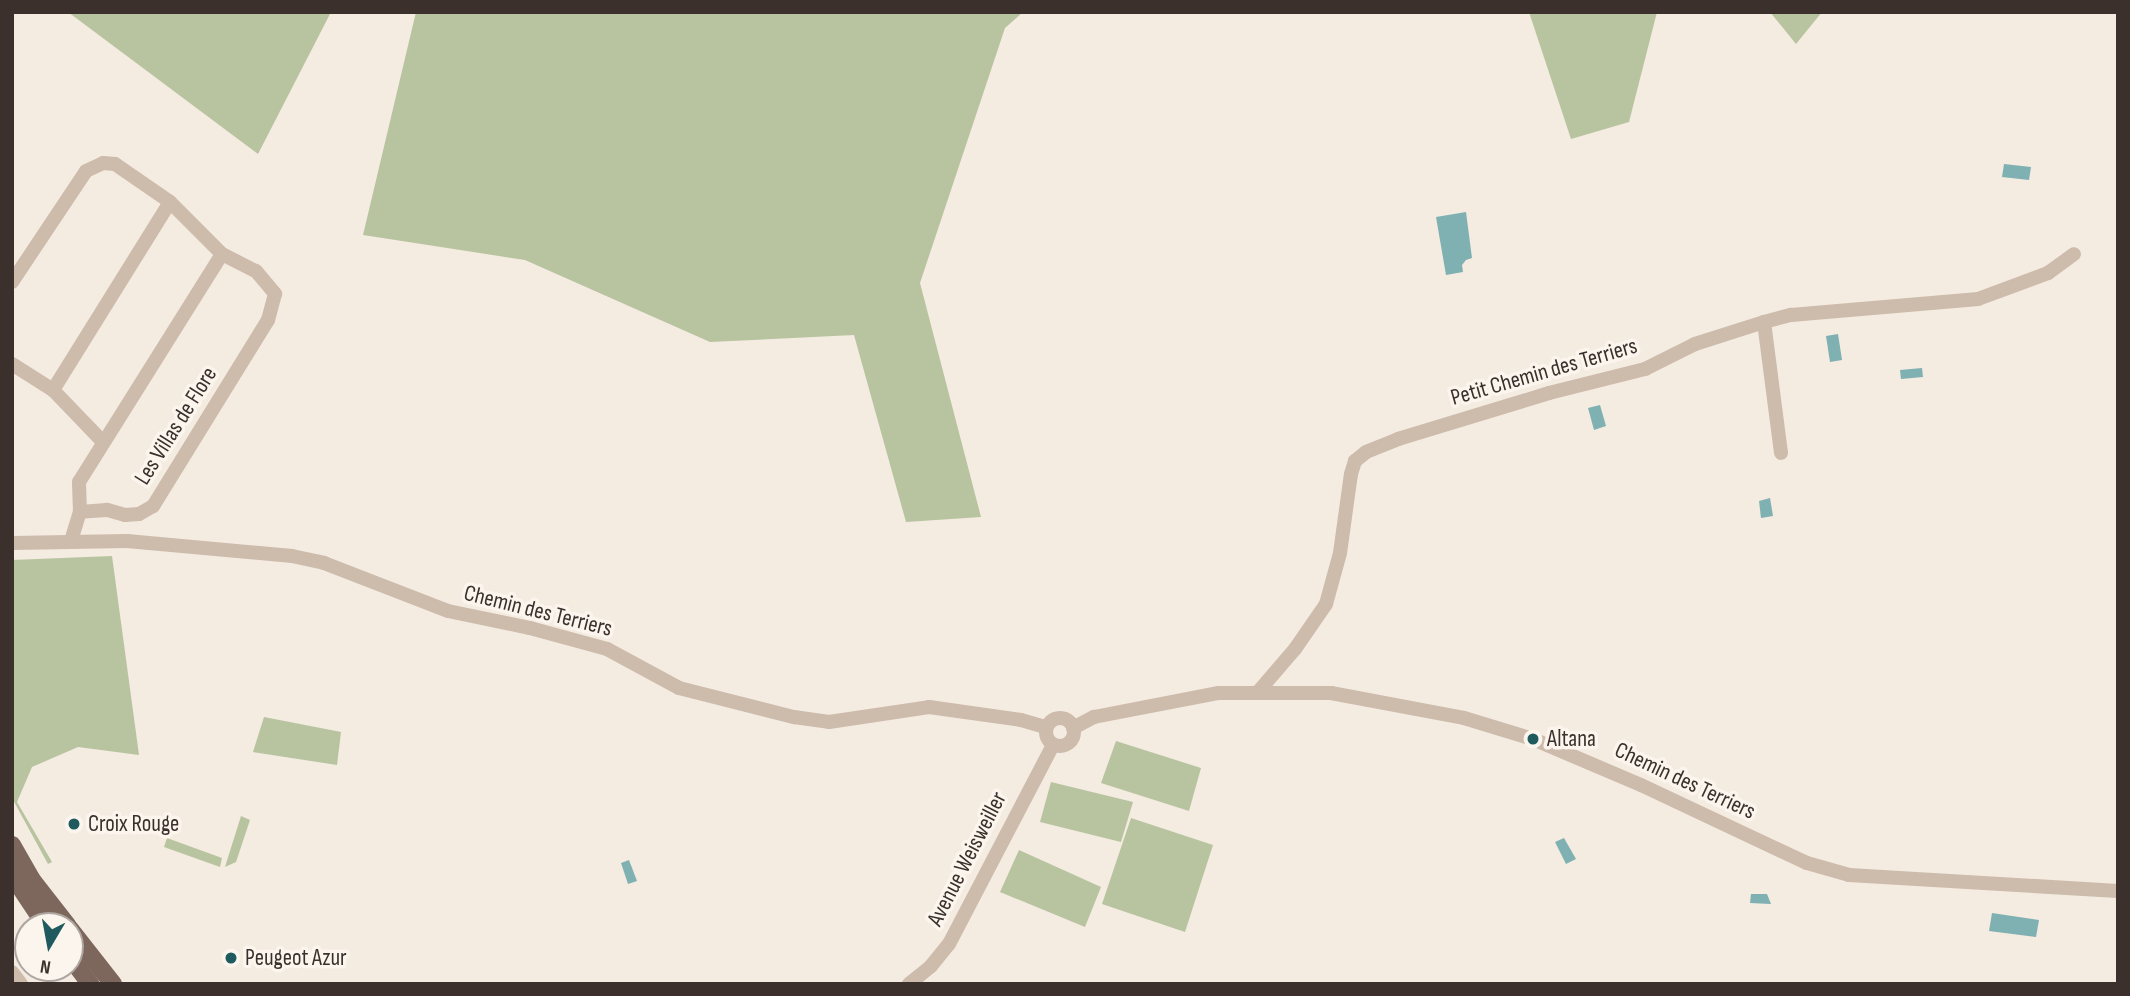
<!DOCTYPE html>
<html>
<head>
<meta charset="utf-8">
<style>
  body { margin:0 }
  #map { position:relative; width:2130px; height:996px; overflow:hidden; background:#f4ebe1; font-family:"Sofia Sans Condensed",sans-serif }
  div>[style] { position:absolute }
  .green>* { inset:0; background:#b8c4a0 }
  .water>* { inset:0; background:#7fb0b2 }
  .street>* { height:14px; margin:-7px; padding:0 7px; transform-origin:7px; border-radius:7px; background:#cdbbac }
  .street>.ring { margin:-7px; padding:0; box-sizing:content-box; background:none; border:14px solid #cdbbac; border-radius:50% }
  .primary>* { height:18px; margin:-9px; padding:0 9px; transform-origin:9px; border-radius:9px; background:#7d675c }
  .dots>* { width:19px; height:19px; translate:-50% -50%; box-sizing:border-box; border:4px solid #fbf5ee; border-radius:50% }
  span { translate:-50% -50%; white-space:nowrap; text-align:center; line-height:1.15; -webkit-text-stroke:7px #fbf5ee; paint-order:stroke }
  .street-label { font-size:23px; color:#3b302b }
  .poi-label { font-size:23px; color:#3b302b }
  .left { translate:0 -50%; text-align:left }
  .frame { position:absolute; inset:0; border:14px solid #3b302b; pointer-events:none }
  .north { position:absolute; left:14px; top:912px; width:70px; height:70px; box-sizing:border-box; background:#fbf5ee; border:2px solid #aea6a0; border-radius:50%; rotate:190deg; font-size:19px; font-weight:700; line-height:28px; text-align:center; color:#3b302b }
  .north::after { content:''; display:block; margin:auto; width:24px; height:32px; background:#1f5a5e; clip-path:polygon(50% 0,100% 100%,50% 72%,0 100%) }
</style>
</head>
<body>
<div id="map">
  <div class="green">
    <div style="clip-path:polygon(68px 12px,331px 12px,258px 154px)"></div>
    <div style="clip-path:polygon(416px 12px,1023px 12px,1005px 28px,920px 283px,981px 517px,906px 522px,854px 335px,710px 342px,525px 260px,363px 235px)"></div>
    <div style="clip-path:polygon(1529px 12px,1657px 12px,1629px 122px,1571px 139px)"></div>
    <div style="clip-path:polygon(1770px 12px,1822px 12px,1796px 44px)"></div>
    <div style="clip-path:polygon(112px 556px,139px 755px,78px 747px,32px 767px,17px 802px,52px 862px,48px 864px,12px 798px,12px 560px)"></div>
    <div style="clip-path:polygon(264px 717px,341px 732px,337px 765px,253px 752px)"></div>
    <div style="clip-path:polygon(1116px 741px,1201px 768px,1189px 811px,1101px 783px)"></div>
    <div style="clip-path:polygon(1051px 782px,1133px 802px,1121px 842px,1040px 822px)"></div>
    <div style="clip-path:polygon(241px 816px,250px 820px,236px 862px,225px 867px)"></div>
    <div style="clip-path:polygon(1131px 818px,1213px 845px,1185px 932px,1102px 904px)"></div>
    <div style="clip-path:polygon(167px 838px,222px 858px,220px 867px,164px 847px)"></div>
    <div style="clip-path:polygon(1019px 850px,1101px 887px,1085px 927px,1000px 892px)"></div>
  </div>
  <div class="water">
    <div style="clip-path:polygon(2004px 164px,2031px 167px,2029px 180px,2002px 177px)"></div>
    <div style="clip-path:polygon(1466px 212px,1472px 258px,1466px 260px,1462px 265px,1463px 272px,1446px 275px,1436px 217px)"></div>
    <div style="clip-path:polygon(1838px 334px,1842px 360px,1830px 362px,1826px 336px)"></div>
    <div style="clip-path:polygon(1922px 368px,1923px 377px,1901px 379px,1900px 370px)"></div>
    <div style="clip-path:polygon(1600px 405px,1606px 426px,1594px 430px,1588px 408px)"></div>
    <div style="clip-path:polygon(1770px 498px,1773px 516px,1761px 518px,1759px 501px)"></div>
    <div style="clip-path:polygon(1564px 838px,1576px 859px,1566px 864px,1555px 842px)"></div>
    <div style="clip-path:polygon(629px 860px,637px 881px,628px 884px,621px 863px)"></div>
    <div style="clip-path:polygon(1751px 894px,1767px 894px,1771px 904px,1750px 903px)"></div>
    <div style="clip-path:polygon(1992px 913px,2039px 920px,2036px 937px,1989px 931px)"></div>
  </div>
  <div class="street">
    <div style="left:12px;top:282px;width:133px;rotate:-56.3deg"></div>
    <div style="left:86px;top:171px;width:19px;rotate:-25deg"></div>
    <div style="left:103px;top:163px;width:12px;rotate:5deg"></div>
    <div style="left:115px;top:164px;width:67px;rotate:34.6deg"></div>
    <div style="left:170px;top:202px;width:74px;rotate:45deg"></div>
    <div style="left:222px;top:254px;width:38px;rotate:27deg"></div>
    <div style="left:256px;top:271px;width:30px;rotate:50deg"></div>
    <div style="left:275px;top:294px;width:27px;rotate:105deg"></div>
    <div style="left:268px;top:320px;width:219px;rotate:121.7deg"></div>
    <div style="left:153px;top:506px;width:16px;rotate:150deg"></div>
    <div style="left:139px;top:514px;width:14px;rotate:176deg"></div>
    <div style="left:125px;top:515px;width:19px;rotate:-164deg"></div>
    <div style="left:107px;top:510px;width:27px;rotate:176deg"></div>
    <div style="left:1764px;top:322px;width:132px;rotate:82.6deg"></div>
    <div style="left:12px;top:364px;width:49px;rotate:32.4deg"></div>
    <div style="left:53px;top:390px;width:72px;rotate:46.1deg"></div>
    <div style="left:53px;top:390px;width:221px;rotate:-58.1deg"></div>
    <div style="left:71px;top:541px;width:30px;rotate:-73deg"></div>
    <div style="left:80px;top:512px;width:30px;rotate:-92deg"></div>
    <div style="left:79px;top:482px;width:269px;rotate:-57.9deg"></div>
    <div style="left:12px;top:543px;width:115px;rotate:-1deg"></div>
    <div style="left:127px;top:541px;width:166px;rotate:5.2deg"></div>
    <div style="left:292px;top:556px;width:33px;rotate:12deg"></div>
    <div style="left:324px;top:563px;width:133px;rotate:21.2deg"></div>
    <div style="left:448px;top:611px;width:84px;rotate:11.7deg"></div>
    <div style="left:530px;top:628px;width:80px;rotate:15.3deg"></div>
    <div style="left:607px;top:649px;width:82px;rotate:28.4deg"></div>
    <div style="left:679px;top:688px;width:119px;rotate:14.2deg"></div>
    <div style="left:794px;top:717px;width:35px;rotate:8deg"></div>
    <div style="left:829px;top:722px;width:101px;rotate:-8.5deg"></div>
    <div style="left:929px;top:707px;width:93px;rotate:8deg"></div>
    <div style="left:1021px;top:720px;width:26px;rotate:16deg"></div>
    <div style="left:1258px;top:692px;width:57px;rotate:-49.3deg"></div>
    <div style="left:1295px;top:649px;width:55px;rotate:-55.4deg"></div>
    <div style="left:1326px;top:604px;width:53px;rotate:-74.6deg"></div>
    <div style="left:1340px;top:553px;width:80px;rotate:-82.1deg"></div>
    <div style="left:1351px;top:474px;width:14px;rotate:-73deg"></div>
    <div style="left:1355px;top:461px;width:14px;rotate:-39deg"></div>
    <div style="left:1366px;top:452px;width:35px;rotate:-22deg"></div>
    <div style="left:1398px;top:439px;width:158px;rotate:-16.9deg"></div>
    <div style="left:1549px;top:393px;width:99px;rotate:-14deg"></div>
    <div style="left:1645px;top:369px;width:56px;rotate:-26.6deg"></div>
    <div style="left:1695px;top:344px;width:72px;rotate:-17.7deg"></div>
    <div style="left:1764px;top:322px;width:28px;rotate:-15deg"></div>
    <div style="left:1791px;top:315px;width:188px;rotate:-4.9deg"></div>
    <div style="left:1978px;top:299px;width:75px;rotate:-20.4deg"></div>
    <div style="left:2048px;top:273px;width:32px;rotate:-36deg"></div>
    <div class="ring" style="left:1046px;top:718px;width:14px;height:14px"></div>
    <div style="left:1073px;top:728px;width:24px;rotate:-28deg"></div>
    <div style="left:1094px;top:717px;width:127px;rotate:-10.9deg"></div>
    <div style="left:1219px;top:693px;width:112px"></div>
    <div style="left:1331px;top:693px;width:135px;rotate:10.6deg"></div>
    <div style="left:1464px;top:718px;width:72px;rotate:16.9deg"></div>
    <div style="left:1533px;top:739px;width:117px;rotate:23.1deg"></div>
    <div style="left:1641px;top:785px;width:183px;rotate:25.2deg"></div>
    <div style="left:1807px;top:863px;width:44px;rotate:15.9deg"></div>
    <div style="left:1849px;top:875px;width:269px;rotate:3.4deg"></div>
    <div style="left:12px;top:972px;width:15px;rotate:53deg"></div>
    <div style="left:909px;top:984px;width:28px;rotate:-39deg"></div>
    <div style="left:931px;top:966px;width:28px;rotate:-51deg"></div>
    <div style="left:949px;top:944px;width:225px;rotate:-62.4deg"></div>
  </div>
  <div class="primary">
    <div style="left:12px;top:845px;width:40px;rotate:60.3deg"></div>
    <div style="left:32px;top:880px;width:58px;rotate:52deg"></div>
    <div style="left:12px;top:875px;width:61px;rotate:56.3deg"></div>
    <div style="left:70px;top:929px;width:70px;rotate:52deg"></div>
    <div style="left:70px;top:957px;width:34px;rotate:53deg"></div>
  </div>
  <div class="dots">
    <div style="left:1533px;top:739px;background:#1f5a5e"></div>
    <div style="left:74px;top:824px;background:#1f5a5e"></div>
    <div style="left:231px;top:958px;background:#1f5a5e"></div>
  </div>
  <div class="street-label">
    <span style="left:1544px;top:372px;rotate:-16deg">Petit Chemin des Terriers</span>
    <span style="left:176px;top:426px;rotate:-58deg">Les Villas de Flore</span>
    <span style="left:538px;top:611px;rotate:14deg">Chemin des Terriers</span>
    <span style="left:1685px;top:781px;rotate:25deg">Chemin des Terriers</span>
    <span style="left:967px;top:859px;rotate:-63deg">Avenue Weisweiller</span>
  </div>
  <div class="poi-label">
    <span class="left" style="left:1547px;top:739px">Altana</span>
    <span class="left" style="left:88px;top:824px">Croix Rouge</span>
    <span class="left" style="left:245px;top:958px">Peugeot Azur</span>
  </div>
  <div class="frame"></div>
  <div class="north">N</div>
</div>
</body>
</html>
